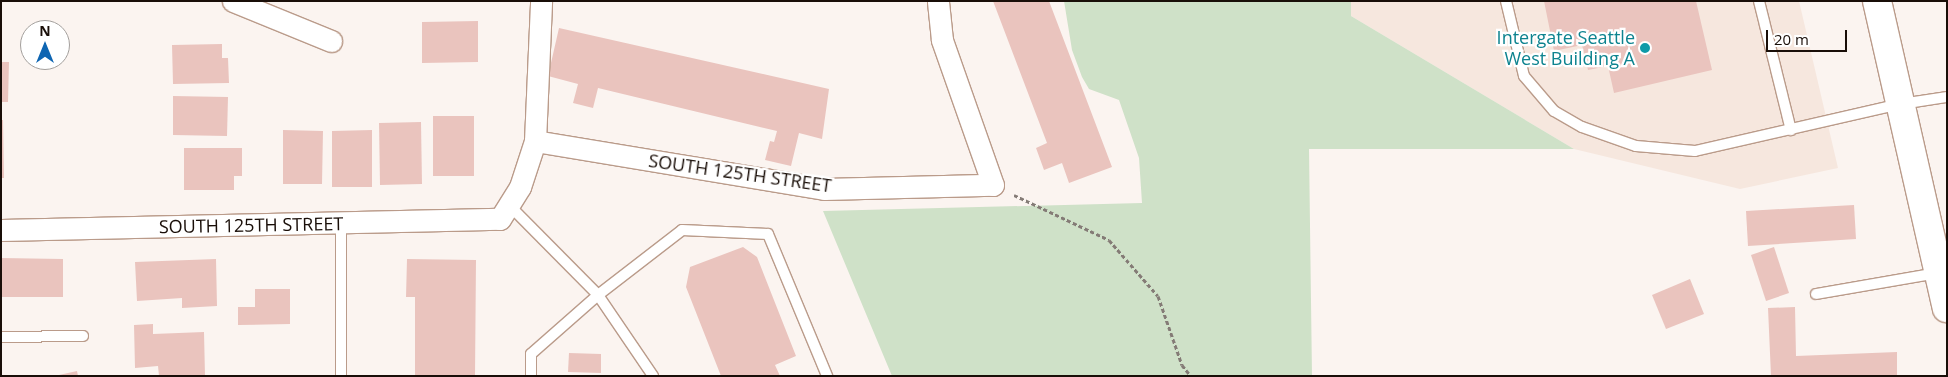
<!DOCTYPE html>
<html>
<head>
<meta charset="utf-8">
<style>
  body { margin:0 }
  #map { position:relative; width:1948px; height:377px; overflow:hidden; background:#fbf4f0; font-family:"Open Sans",sans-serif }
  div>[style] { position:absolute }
  .built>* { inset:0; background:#f6e7de }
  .green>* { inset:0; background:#cfe1c8 }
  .building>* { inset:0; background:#eac4be }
  .path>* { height:3px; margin-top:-1.5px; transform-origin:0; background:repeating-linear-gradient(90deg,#847b76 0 4px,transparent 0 6.5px) }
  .roads { filter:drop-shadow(1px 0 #ba9b8a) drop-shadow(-1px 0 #ba9b8a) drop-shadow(0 1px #ba9b8a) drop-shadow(0 -1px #ba9b8a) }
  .service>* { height:10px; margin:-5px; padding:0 5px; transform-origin:5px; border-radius:5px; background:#fff }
  .minor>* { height:21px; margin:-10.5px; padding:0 10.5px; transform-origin:10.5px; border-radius:10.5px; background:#fff }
  .primary>* { height:28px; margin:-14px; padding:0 14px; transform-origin:14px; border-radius:14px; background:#fff }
  .dots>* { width:14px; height:14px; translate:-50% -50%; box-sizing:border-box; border:2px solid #fff; border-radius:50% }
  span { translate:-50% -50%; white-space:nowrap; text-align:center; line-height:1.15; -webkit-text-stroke:4.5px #fff; paint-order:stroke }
  .culture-label { font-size:18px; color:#0d838f }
  .right { translate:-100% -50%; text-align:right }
  .street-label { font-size:18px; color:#190e08 }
  .frame { position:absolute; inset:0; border:2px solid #190e08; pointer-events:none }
  .north { position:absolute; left:20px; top:20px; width:50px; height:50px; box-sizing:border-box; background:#fff; border:1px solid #a39f9c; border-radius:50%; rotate:0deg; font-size:14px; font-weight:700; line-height:20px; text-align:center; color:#190e08 }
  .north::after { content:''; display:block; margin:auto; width:18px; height:22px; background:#0e65b2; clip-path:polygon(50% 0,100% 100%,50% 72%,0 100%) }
  .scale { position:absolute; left:1766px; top:30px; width:81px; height:22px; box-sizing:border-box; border:2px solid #190e08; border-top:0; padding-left:6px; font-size:15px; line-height:18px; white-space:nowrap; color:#190e08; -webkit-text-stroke:4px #fff; paint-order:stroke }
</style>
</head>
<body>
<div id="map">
  <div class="built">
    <div style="clip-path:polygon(1351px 1px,1799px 1px,1838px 168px,1740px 189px,1574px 149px,1351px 16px)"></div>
  </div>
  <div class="green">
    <div style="clip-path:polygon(1064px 1px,1351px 1px,1351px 16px,1574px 149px,1309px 149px,1312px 376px,892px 376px,823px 211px,1142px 203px,1139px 158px,1119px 100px,1089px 89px,1082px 77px,1072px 50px)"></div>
  </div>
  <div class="building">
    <div style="clip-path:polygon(993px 1px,1049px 1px,1112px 167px,1069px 183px,1062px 163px,1044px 170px,1036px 148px,1047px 143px)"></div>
    <div style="clip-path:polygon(1544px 1px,1696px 1px,1712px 70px,1614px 93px,1608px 66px,1588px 70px,1582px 45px,1554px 51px)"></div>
    <div style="clip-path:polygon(478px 21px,478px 62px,422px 63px,422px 22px)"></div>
    <div style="clip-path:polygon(559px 28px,829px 89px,822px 139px,799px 133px,791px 166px,765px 160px,770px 141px,774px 142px,777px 131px,598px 88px,593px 108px,573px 103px,578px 84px,548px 76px)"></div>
    <div style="clip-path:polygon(222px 44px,222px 58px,228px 58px,229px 83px,173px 84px,172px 45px)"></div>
    <div style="clip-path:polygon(1px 62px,9px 62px,8px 102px,1px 102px)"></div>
    <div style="clip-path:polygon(173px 96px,228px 97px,227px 136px,173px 135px)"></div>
    <div style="clip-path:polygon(433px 116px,474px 116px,474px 176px,433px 176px)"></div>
    <div style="clip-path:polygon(1px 120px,3px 120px,4px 178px,1px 178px)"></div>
    <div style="clip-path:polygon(421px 122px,422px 184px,380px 185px,379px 123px)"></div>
    <div style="clip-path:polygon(283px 130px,323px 131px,322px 184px,283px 184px)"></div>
    <div style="clip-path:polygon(372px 130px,372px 187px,332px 187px,332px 131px)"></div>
    <div style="clip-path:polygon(184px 148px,242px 148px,242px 176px,234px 176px,234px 190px,184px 190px)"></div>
    <div style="clip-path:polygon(1854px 205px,1856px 239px,1748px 246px,1746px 211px)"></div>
    <div style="clip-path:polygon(743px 247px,757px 257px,796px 356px,775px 365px,780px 376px,721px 376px,686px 287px,690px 267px)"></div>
    <div style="clip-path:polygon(1774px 247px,1789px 293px,1766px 301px,1751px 255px)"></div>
    <div style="clip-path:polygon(1px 258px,63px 259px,63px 297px,1px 297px)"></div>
    <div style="clip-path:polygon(216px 259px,217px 306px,182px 308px,182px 298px,137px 301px,135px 262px)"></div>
    <div style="clip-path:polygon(407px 259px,476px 260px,475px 376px,415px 376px,415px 297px,406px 297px)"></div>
    <div style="clip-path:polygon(1690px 279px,1704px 314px,1666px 329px,1652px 295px)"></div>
    <div style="clip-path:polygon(255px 289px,290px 289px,290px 324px,238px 325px,238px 307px,255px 307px)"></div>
    <div style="clip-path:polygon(1795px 307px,1796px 356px,1897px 352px,1897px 376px,1771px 376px,1768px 308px)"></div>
    <div style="clip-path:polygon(153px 324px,153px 334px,204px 332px,205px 376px,159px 376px,158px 366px,135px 368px,134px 325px)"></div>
    <div style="clip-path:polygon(569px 353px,601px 354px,601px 373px,568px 372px)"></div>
    <div style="clip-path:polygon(77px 371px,78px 376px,59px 376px,59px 375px)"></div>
  </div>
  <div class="path">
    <div style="left:1014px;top:195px;width:105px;rotate:25.3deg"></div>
    <div style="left:1109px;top:240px;width:74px;rotate:48.8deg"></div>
    <div style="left:1158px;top:296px;width:73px;rotate:70.8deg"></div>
    <div style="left:1182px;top:365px;width:14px;rotate:51deg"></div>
  </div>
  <div class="roads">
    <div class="service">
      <div style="left:1506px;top:1px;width:77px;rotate:76.5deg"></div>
      <div style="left:1524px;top:76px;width:46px;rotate:49.4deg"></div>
      <div style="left:1554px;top:111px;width:32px;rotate:30deg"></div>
      <div style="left:1582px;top:127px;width:57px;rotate:19.4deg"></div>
      <div style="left:1636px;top:146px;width:59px;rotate:4.8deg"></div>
      <div style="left:1695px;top:151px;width:211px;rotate:-12.9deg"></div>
      <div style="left:1901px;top:104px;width:47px;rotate:-8.7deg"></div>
      <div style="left:1759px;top:1px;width:133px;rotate:76.1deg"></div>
      <div style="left:509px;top:205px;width:127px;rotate:45.3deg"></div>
      <div style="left:598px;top:295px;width:98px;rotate:55.8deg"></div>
      <div style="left:341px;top:223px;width:153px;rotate:90deg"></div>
      <div style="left:1816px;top:294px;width:124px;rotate:-9.8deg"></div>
      <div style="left:1px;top:337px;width:82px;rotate:-0.7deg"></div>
      <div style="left:531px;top:376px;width:22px;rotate:-90deg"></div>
      <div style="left:531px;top:354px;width:89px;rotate:-41.4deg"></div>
      <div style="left:598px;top:295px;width:106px;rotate:-37.7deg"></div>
      <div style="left:682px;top:230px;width:86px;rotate:2.7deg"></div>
      <div style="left:768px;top:234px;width:154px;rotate:67.4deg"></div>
    </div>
    <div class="minor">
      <div style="left:233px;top:1px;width:106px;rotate:22.2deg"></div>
      <div style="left:535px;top:141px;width:293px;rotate:9.4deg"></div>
      <div style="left:824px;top:189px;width:169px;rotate:-1.4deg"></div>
      <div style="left:993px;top:185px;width:154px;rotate:-109.4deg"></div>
      <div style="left:942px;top:40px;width:39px;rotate:-96deg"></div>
      <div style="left:1px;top:230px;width:499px;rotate:-1.3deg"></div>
      <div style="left:500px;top:219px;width:38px;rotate:-58deg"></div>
      <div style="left:520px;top:187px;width:48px;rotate:-71.9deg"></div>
      <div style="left:535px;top:141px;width:140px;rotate:-87.5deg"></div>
    </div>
    <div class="primary">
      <div style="left:1877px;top:1px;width:315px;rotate:77.2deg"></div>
    </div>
  </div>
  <div class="dots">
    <div style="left:1645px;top:48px;background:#0f9aa8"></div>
  </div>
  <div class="culture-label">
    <span class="right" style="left:1635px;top:48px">Intergate Seattle<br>West Building A</span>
  </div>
  <div class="street-label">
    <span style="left:740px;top:173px;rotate:8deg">SOUTH 125TH STREET</span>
    <span style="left:251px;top:225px;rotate:-1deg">SOUTH 125TH STREET</span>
  </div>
  <div class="frame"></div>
  <div class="north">N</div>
  <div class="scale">20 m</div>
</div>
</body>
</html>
